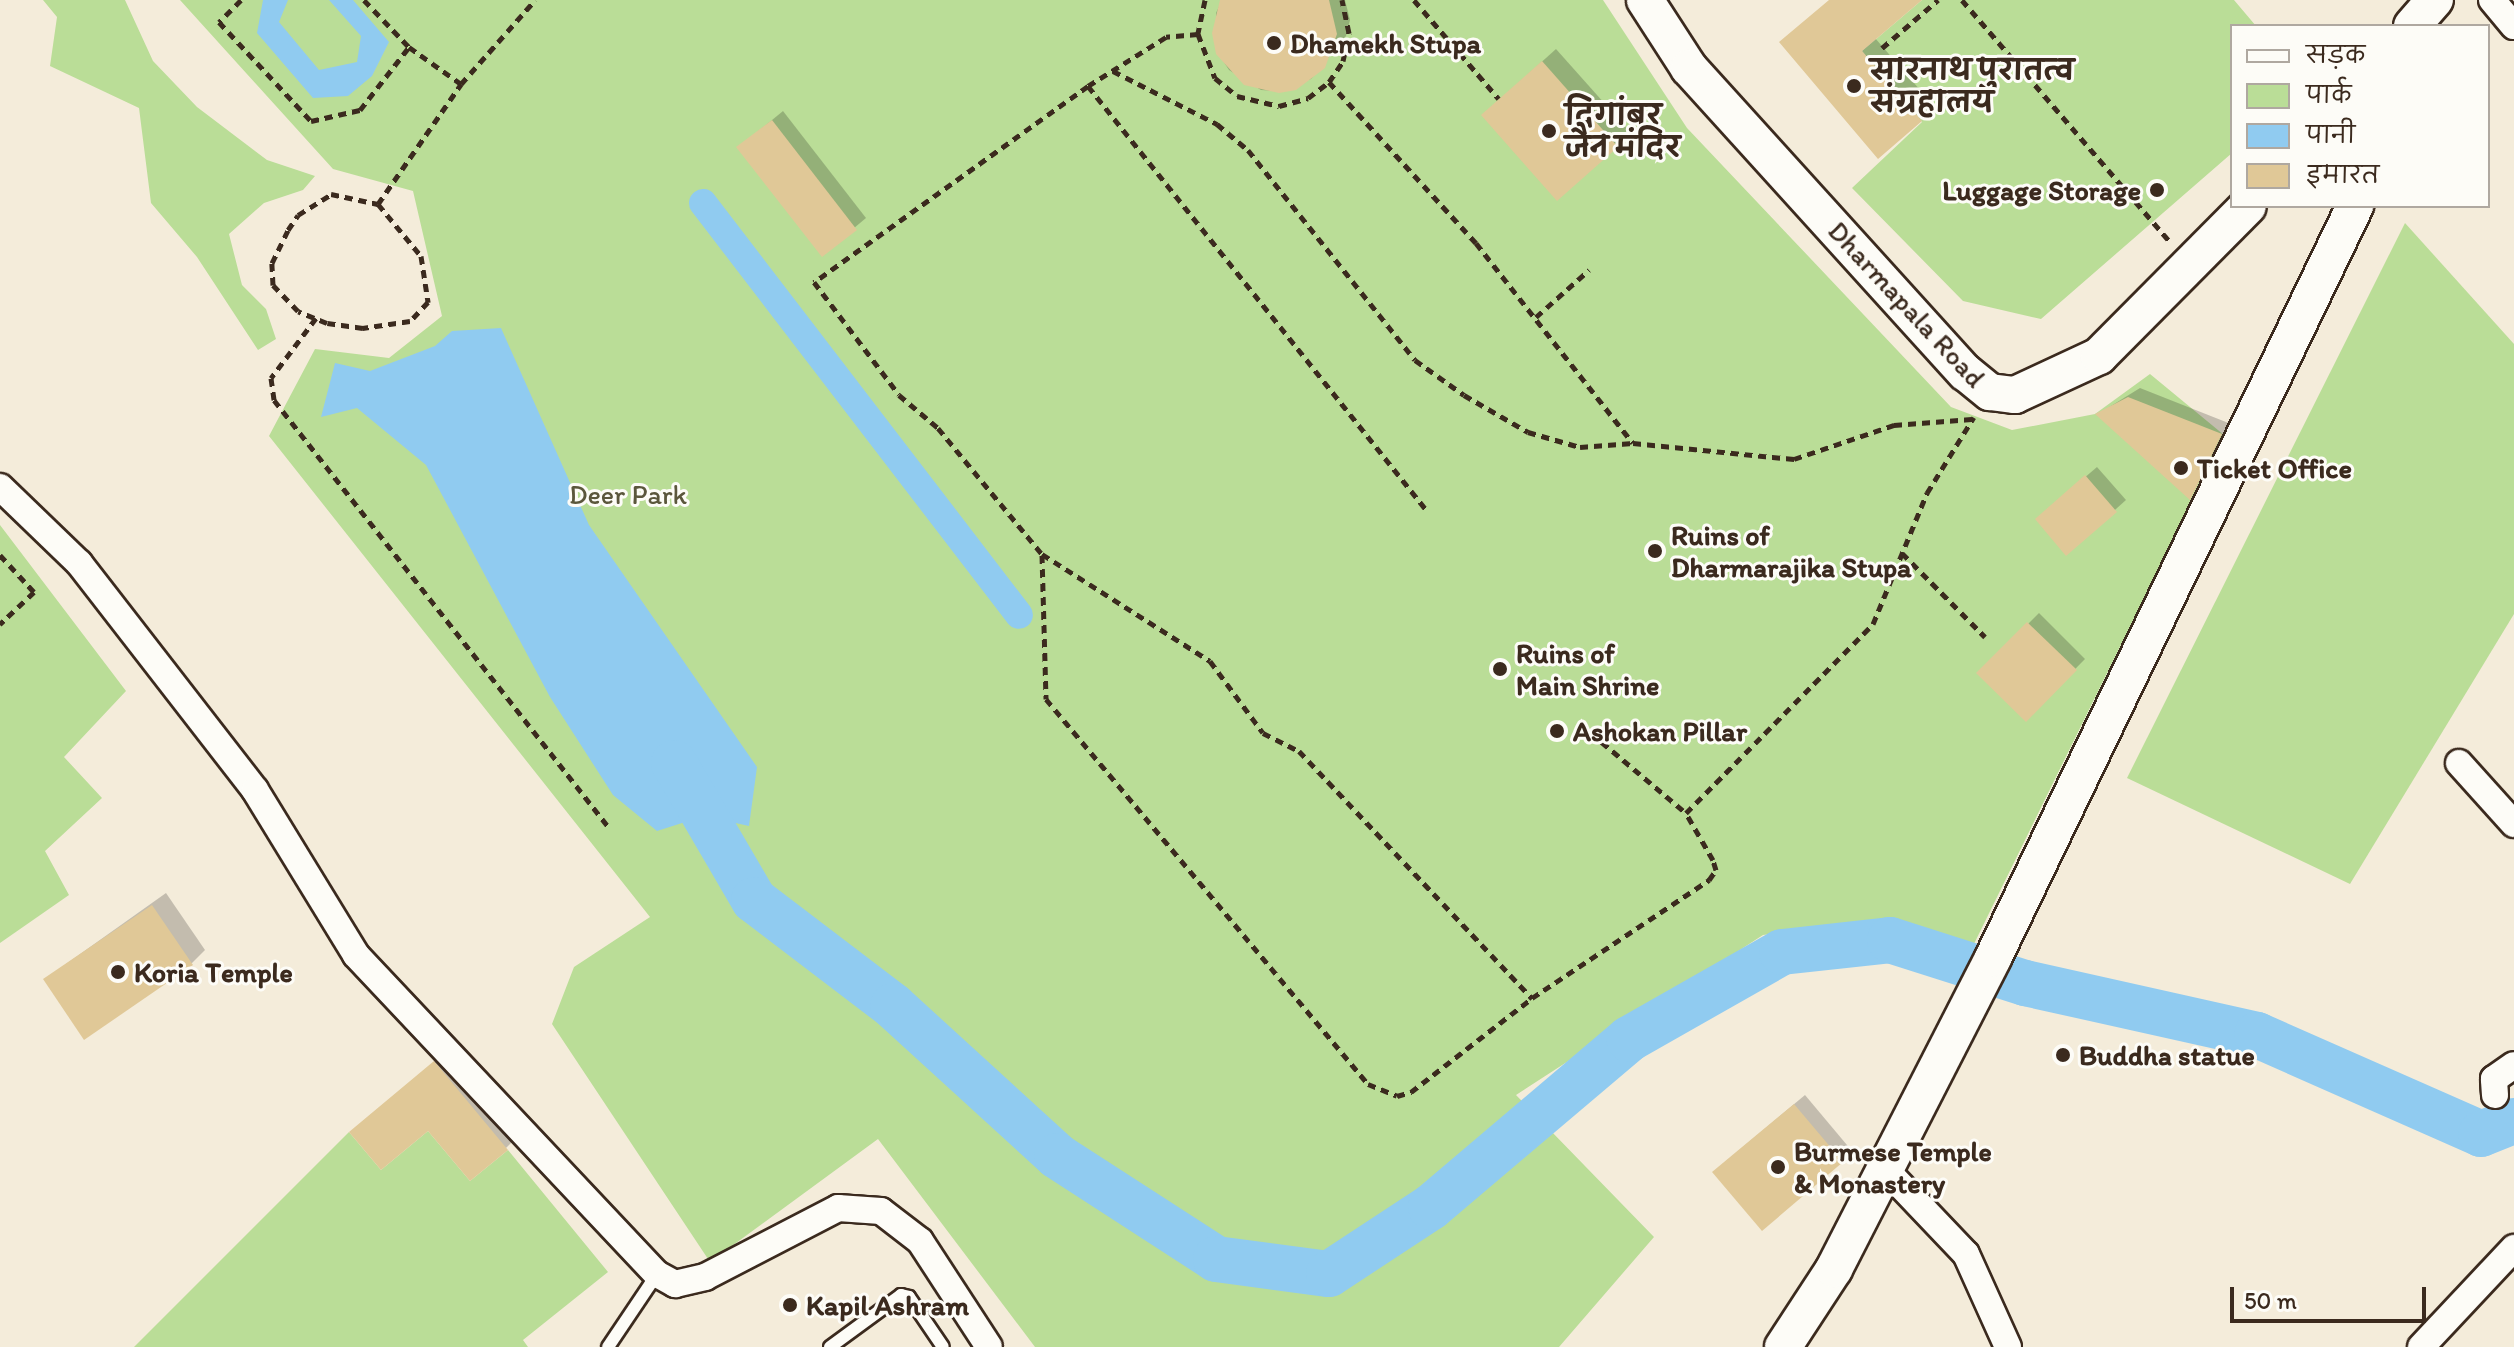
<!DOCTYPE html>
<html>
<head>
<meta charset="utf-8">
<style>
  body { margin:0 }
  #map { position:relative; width:2514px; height:1347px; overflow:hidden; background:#f4ecda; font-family:Itim,"Playpen Sans Deva",sans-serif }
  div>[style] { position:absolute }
  .green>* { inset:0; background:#badd97 }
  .water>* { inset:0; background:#90cbf0 }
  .shadow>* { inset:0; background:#0003 }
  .canal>* { height:28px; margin:-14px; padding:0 14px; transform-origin:14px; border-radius:14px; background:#90cbf0 }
  .river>* { height:46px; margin:-23px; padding:0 23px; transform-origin:23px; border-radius:23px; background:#90cbf0 }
  .building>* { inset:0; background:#e0c897 }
  .path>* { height:5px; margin-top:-2.5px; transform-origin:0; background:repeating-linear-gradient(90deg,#3b2a1e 0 8px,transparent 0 14px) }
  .roads { filter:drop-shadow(2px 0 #3b2a1e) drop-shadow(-2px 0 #3b2a1e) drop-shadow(0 2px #3b2a1e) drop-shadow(0 -2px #3b2a1e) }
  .lane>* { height:12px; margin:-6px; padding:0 6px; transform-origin:6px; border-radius:6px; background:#fdfcf7 }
  .street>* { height:26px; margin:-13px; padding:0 13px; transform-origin:13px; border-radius:13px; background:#fdfcf7 }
  .secondary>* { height:36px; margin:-18px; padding:0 18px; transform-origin:18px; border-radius:18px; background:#fdfcf7 }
  .dots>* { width:22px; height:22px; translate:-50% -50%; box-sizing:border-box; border:4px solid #fdfcf7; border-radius:50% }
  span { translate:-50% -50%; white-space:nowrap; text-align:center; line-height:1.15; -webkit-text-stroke:6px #fdfcf7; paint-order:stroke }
  .poi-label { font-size:28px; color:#3b2a1e; font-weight:700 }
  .left { translate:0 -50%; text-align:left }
  .right { translate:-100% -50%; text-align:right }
  .street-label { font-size:28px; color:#3b2a1e }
  .park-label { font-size:28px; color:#5b573c }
  .legend { position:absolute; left:2230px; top:24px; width:260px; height:184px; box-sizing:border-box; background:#fdfcf7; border:2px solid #afa8a0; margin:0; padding:10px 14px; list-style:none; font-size:24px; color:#3b2a1e }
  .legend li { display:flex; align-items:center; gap:16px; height:40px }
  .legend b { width:40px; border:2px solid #afa8a0 }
  .scale { position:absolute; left:2230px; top:1287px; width:196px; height:36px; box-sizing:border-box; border:4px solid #3b2a1e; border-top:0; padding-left:10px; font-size:24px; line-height:28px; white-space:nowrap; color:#3b2a1e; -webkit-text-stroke:6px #fdfcf7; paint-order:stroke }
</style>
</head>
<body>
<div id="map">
  <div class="green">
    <div style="clip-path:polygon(43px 0,125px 0,153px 61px,197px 107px,267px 160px,315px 176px,303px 190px,264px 203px,229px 234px,242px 285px,266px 309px,276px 339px,258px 350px,197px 257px,151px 203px,139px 108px,50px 66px,57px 17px)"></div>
    <div style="clip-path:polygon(180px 0,1603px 0,1687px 128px,1951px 407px,2012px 430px,2095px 414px,2150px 374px,2224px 435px,1970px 952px,1879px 919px,1763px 935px,1516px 1095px,1654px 1237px,1559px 1347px,1035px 1347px,878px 1139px,710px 1262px,552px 1024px,574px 967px,650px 917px,269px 436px,315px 349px,389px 358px,442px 316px,413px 191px,333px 169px)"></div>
    <div style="clip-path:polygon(1922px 0,2234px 0,2256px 26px,2232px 26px,2232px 153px,2041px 319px,1963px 301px,1852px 188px,1922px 122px,1862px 51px)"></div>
    <div style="clip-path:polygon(2405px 223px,2514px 344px,2514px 614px,2350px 884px,2127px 778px)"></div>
    <div style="clip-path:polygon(0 525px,126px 691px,64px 757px,102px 798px,45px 851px,69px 895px,0 943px)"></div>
    <div style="clip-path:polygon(428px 1131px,470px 1181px,508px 1150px,608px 1272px,523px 1340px,528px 1347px,134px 1347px,349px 1132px,381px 1170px)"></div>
  </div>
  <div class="water">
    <div style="clip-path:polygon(263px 0,288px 0,279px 22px,319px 70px,357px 62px,361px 36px,329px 0,353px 0,389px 42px,372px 76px,348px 96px,313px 98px,257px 33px)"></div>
    <div style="clip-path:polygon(501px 328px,589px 525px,757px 767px,749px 826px,704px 816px,657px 831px,613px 795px,550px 697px,426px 465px,357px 408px,321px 417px,335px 363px,370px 371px,435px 346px,452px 331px)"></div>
  </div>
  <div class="shadow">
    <div style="clip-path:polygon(1222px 0,1345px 0,1350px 20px,1346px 36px,1311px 79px,1278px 91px,1261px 90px,1229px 70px,1218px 53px,1216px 13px)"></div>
    <div style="clip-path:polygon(1829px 0,1919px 0,1875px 38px,1934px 106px,1879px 156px)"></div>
    <div style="clip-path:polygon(1556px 49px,1630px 132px,1557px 198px,1497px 102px)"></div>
    <div style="clip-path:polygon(783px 111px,866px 218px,822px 255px,739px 147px)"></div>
    <div style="clip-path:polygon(2140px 388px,2231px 424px,2190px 498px,2098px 414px)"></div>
    <div style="clip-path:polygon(2097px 467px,2126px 500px,2067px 553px,2048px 509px)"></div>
    <div style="clip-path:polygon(2039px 613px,2085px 659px,2026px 719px,1979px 673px)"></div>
    <div style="clip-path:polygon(166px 893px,205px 950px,192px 963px,45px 979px)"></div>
    <div style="clip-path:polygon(445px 1053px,516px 1138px,506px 1148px,428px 1128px,362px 1122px)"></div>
    <div style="clip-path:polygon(1805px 1095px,1852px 1151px,1842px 1161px,1725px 1162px)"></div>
  </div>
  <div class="canal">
    <div style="left:703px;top:203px;width:519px;rotate:52.51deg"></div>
  </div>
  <div class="river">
    <div style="left:674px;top:763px;width:159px;rotate:59.7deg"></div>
    <div style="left:754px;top:900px;width:175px;rotate:37.3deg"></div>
    <div style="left:893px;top:1006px;width:222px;rotate:42.4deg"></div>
    <div style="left:1057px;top:1156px;width:189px;rotate:32.9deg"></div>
    <div style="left:1216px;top:1259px;width:114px;rotate:7.6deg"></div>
    <div style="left:1329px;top:1274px;width:122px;rotate:-33.3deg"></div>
    <div style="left:1431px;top:1207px;width:260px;rotate:-40.3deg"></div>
    <div style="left:1629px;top:1039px;width:176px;rotate:-29.6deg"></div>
    <div style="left:1782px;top:952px;width:109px;rotate:-6.3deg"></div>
    <div style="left:1890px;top:940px;width:142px;rotate:17.7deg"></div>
    <div style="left:2025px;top:983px;width:238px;rotate:12.6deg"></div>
    <div style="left:2257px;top:1035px;width:245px;rotate:23.8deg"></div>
    <div style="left:2481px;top:1134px;width:35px;rotate:-22deg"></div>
  </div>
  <div class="building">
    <div style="clip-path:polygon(1220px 0,1329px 0,1337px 34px,1325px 68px,1296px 90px,1279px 93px,1244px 85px,1216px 54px,1212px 33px)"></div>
    <div style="clip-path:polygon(1829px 0,1922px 0,1862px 51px,1922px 121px,1878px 159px,1779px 42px)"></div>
    <div style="clip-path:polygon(1542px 61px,1618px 147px,1557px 201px,1481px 115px)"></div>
    <div style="clip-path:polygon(772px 120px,857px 230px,822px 257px,736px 147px)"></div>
    <div style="clip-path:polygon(2128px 397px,2222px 434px,2190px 500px,2095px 414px)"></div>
    <div style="clip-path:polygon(2085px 475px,2117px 512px,2066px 556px,2035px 519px)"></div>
    <div style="clip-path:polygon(2027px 622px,2077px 670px,2026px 722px,1976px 673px)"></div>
    <div style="clip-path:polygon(152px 905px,193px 965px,84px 1040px,43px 979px)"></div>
    <div style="clip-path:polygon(434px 1061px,508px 1150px,470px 1181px,428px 1131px,381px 1170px,349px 1132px)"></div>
    <div style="clip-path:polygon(1794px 1104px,1843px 1162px,1762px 1231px,1712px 1172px)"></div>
  </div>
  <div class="path">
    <div style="left:241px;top:0;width:31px;rotate:135deg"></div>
    <div style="left:219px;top:22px;width:135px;rotate:47.1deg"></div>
    <div style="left:311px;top:121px;width:50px;rotate:-12.7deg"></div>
    <div style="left:360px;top:110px;width:80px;rotate:-52.1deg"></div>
    <div style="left:364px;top:0;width:65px;rotate:46.2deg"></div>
    <div style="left:409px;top:47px;width:64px;rotate:35.4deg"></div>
    <div style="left:1205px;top:0;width:35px;rotate:102deg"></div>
    <div style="left:1198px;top:34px;width:47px;rotate:68.9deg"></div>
    <div style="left:1215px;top:78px;width:28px;rotate:39deg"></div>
    <div style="left:1237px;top:96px;width:43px;rotate:13.4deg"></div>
    <div style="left:1279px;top:106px;width:30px;rotate:-15deg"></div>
    <div style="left:1308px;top:98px;width:26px;rotate:-37deg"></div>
    <div style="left:1329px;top:82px;width:25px;rotate:-56deg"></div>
    <div style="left:1343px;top:61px;width:29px;rotate:-78deg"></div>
    <div style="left:1349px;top:33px;width:34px;rotate:-102deg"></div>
    <div style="left:1414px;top:0;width:130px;rotate:49.4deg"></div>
    <div style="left:1962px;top:0;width:321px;rotate:49.3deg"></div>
    <div style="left:1198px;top:34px;width:32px;rotate:175deg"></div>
    <div style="left:1166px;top:37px;width:92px;rotate:147.9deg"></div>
    <div style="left:1088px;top:86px;width:337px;rotate:144.4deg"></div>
    <div style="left:814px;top:282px;width:141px;rotate:53deg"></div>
    <div style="left:899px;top:395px;width:51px;rotate:40.2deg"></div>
    <div style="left:938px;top:428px;width:163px;rotate:50.5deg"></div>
    <div style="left:1042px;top:554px;width:199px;rotate:32.5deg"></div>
    <div style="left:1210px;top:661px;width:89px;rotate:53.6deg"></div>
    <div style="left:1263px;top:733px;width:40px;rotate:26.6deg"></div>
    <div style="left:1299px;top:751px;width:340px;rotate:46.7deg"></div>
    <div style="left:1532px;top:998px;width:213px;rotate:-33.7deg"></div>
    <div style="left:1709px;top:880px;width:12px;rotate:-55deg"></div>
    <div style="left:1716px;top:870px;width:10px;rotate:-107deg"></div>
    <div style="left:1713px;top:860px;width:54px;rotate:-119.9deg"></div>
    <div style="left:1686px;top:813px;width:266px;rotate:-45.3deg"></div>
    <div style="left:1873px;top:624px;width:142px;rotate:-67.6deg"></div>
    <div style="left:1927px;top:493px;width:89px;rotate:-58.3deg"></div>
    <div style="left:1882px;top:48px;width:74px;rotate:-40.6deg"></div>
    <div style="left:1113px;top:71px;width:117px;rotate:27deg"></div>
    <div style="left:1217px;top:124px;width:40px;rotate:40deg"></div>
    <div style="left:1248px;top:150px;width:268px;rotate:51.5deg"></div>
    <div style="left:1415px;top:360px;width:60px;rotate:35.5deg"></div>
    <div style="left:1464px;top:395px;width:74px;rotate:30deg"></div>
    <div style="left:1528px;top:432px;width:54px;rotate:16.1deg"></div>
    <div style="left:1580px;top:447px;width:53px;rotate:-4.3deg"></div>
    <div style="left:1329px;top:82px;width:218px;rotate:47.6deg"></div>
    <div style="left:1476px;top:243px;width:254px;rotate:51.9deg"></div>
    <div style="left:1633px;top:443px;width:162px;rotate:5.7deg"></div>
    <div style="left:1794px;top:459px;width:106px;rotate:-18.8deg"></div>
    <div style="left:1894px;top:425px;width:78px;rotate:-4.4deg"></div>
    <div style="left:1088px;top:86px;width:545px;rotate:51.41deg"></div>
    <div style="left:331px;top:194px;width:48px;rotate:12deg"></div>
    <div style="left:378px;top:204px;width:67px;rotate:50.4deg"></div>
    <div style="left:421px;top:256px;width:47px;rotate:81.3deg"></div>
    <div style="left:428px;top:302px;width:26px;rotate:133deg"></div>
    <div style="left:410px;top:321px;width:48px;rotate:171.5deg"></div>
    <div style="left:363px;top:328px;width:36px;rotate:-172deg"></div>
    <div style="left:327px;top:323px;width:31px;rotate:-158deg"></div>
    <div style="left:298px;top:311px;width:36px;rotate:-134deg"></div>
    <div style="left:273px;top:285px;width:22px;rotate:-93deg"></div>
    <div style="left:272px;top:263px;width:37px;rotate:-64deg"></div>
    <div style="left:288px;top:230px;width:18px;rotate:-56deg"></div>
    <div style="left:298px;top:215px;width:39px;rotate:-32deg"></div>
    <div style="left:378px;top:204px;width:146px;rotate:-55.3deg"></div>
    <div style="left:461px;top:84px;width:112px;rotate:-48.6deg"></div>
    <div style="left:1536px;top:317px;width:71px;rotate:-41.6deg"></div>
    <div style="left:316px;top:318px;width:75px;rotate:126.9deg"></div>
    <div style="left:271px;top:378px;width:22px;rotate:82deg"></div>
    <div style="left:274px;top:400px;width:545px;rotate:51.93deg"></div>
    <div style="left:1902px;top:553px;width:118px;rotate:45.3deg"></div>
    <div style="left:0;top:555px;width:50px;rotate:47.4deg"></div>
    <div style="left:34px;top:592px;width:47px;rotate:136.7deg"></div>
    <div style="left:1042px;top:555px;width:144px;rotate:88.4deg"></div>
    <div style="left:1046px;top:699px;width:502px;rotate:50.09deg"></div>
    <div style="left:1368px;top:1084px;width:31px;rotate:22deg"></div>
    <div style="left:1397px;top:1096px;width:15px;rotate:-16deg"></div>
    <div style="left:1411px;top:1092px;width:153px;rotate:-37.8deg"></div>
    <div style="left:1591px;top:733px;width:124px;rotate:40.1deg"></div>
  </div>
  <div class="roads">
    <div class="lane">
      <div style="left:608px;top:1347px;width:88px;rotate:-56.1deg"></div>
      <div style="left:830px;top:1347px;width:88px;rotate:-36.2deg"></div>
      <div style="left:901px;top:1295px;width:8px;rotate:14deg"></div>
      <div style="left:909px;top:1297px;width:60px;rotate:55.8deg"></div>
    </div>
    <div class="street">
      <div style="left:2492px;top:0;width:34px;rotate:50deg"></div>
      <div style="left:0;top:487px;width:110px;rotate:43.9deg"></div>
      <div style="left:79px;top:563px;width:287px;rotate:52.2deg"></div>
      <div style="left:255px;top:790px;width:193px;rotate:58.5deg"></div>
      <div style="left:356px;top:955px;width:439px;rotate:46.7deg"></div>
      <div style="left:657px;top:1274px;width:21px;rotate:29deg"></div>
      <div style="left:675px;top:1284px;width:31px;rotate:-13deg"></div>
      <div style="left:705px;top:1277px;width:150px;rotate:-27.4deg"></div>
      <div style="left:838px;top:1208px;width:43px;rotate:4deg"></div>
      <div style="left:881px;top:1211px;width:49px;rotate:37.6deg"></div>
      <div style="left:920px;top:1241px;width:126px;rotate:56.9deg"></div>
      <div style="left:2459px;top:763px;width:82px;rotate:48deg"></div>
      <div style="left:2495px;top:1095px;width:16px;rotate:-94deg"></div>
      <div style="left:2494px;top:1079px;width:24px;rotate:-35deg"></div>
      <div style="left:1885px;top:1169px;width:117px;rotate:46.4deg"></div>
      <div style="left:1966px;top:1254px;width:102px;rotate:65.7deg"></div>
      <div style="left:2421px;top:1347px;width:136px;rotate:-46.8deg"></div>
    </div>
    <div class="secondary">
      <div style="left:1645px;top:0;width:81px;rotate:57.1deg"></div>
      <div style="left:1689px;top:68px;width:411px;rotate:47.8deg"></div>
      <div style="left:1965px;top:372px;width:32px;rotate:39deg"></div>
      <div style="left:1990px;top:392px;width:25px;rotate:7deg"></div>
      <div style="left:2015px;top:395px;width:93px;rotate:-24.9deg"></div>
      <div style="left:2099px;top:356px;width:211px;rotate:-45.2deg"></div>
      <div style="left:2412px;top:26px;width:35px;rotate:-49deg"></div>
      <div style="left:1783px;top:1347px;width:93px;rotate:-56.8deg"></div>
      <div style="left:1834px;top:1269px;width:349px;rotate:-62.9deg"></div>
      <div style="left:1993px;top:958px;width:835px;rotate:-64.29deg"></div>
    </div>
  </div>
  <div class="dots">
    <div style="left:1274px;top:43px;background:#3b2a1e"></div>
    <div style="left:1854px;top:86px;background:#3b2a1e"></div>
    <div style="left:1549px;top:131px;background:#3b2a1e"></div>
    <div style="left:2157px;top:190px;background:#3b2a1e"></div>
    <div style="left:2181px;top:468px;background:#3b2a1e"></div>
    <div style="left:1655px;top:551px;background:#3b2a1e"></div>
    <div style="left:1500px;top:669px;background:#3b2a1e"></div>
    <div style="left:1557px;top:731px;background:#3b2a1e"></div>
    <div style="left:118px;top:972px;background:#3b2a1e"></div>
    <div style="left:2063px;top:1055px;background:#3b2a1e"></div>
    <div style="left:1778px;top:1167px;background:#3b2a1e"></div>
    <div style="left:790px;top:1305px;background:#3b2a1e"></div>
  </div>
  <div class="poi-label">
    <span class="left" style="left:1290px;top:43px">Dhamekh Stupa</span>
    <span class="left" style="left:1870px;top:86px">सारनाथ पुरातत्व<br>संग्रहालय</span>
    <span class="left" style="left:1565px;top:131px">दिगांबर<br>जैन मंदिर</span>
    <span class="right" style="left:2141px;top:190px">Luggage Storage</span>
    <span class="left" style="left:2197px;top:468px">Ticket Office</span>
    <span class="left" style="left:1671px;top:551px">Ruins of<br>Dharmarajika Stupa</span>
    <span class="left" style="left:1516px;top:669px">Ruins of<br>Main Shrine</span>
    <span class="left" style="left:1573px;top:731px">Ashokan Pillar</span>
    <span class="left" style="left:134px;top:972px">Koria Temple</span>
    <span class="left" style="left:2079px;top:1055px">Buddha statue</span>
    <span class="left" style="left:1794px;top:1167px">Burmese Temple<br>&amp; Monastery</span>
    <span class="left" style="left:806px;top:1305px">Kapil Ashram</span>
  </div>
  <div class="street-label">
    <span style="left:1907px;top:304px;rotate:47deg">Dharmapala Road</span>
  </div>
  <div class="park-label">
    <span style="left:628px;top:494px">Deer Park</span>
  </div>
  <ul class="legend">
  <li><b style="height:10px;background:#fdfcf7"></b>सड़क</li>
  <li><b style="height:22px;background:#badd97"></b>पार्क</li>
  <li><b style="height:22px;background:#90cbf0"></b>पानी</li>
  <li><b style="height:22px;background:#e0c897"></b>इमारत</li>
  </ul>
  <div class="scale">50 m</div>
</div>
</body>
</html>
